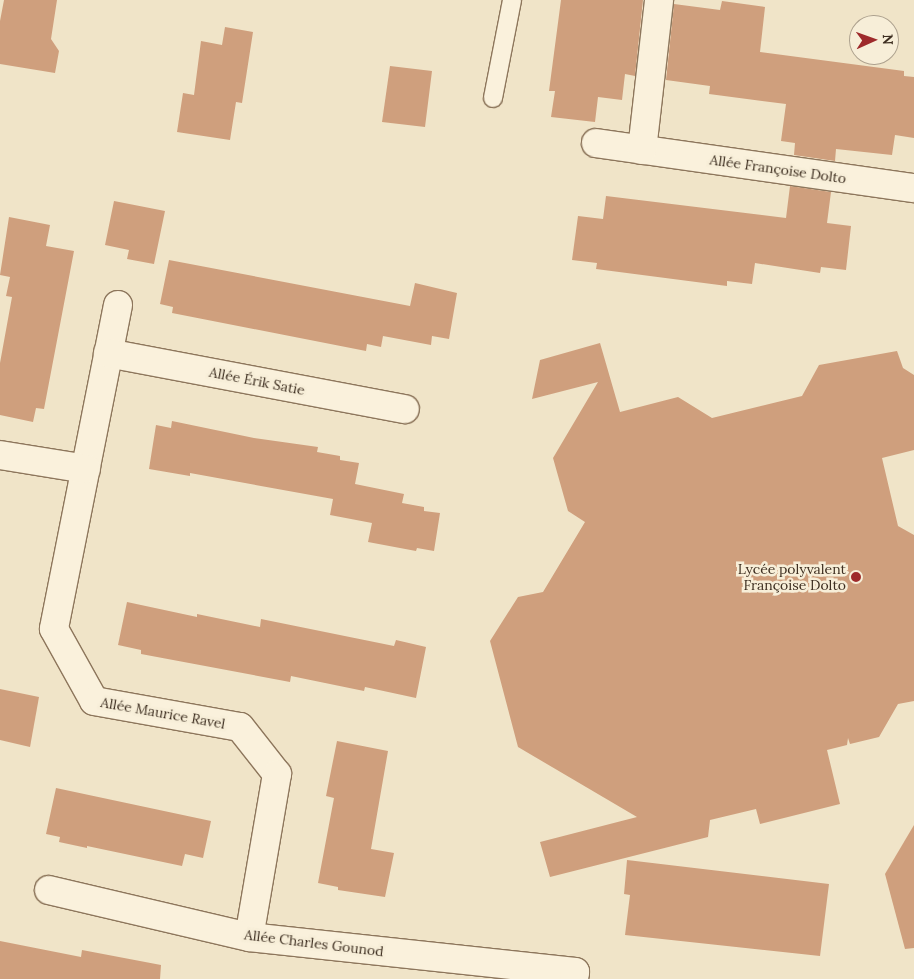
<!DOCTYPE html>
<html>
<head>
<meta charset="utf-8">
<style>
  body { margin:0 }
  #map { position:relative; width:914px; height:979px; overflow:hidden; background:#f0e4c8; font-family:Lora,serif }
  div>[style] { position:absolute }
  .building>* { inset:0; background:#cf9f7d }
  .roads { filter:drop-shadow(1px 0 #8d765c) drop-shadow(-1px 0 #8d765c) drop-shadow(0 1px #8d765c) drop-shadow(0 -1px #8d765c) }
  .lane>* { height:18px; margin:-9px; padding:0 9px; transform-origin:9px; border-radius:9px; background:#faf1dc }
  .street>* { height:28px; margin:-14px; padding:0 14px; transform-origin:14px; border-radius:14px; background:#faf1dc }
  .dots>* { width:14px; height:14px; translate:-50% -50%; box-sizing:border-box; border:2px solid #f7eed8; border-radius:50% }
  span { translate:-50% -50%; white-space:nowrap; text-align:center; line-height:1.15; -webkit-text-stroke:5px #f7eed8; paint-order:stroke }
  .street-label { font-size:14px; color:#3d2e20 }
  .poi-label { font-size:14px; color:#3d2e20 }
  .right { translate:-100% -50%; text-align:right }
  .north { position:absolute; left:849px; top:15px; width:50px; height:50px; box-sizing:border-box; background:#f7eed8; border:1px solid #ada18e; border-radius:50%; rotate:88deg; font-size:14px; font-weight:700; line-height:20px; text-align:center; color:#3d2e20 }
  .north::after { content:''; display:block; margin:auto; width:18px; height:22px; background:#9e2a2b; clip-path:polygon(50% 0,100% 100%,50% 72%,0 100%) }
</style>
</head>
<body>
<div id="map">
  <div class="building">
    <div style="clip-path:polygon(4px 0,57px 0,51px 39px,59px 51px,55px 73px,0 64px,0 21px)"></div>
    <div style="clip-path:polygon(561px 0,643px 0,635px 76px,625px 74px,622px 100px,598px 97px,595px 122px,551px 117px,555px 91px,549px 91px)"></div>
    <div style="clip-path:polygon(722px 1px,765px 7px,760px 52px,904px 71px,904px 76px,914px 77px,914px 138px,895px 135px,892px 155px,836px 149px,835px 161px,794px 155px,795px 143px,781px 141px,786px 104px,709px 94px,710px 86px,666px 80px,674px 4px,720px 10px)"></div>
    <div style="clip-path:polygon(225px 27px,253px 32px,242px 103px,236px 102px,230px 140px,177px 132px,183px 93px,194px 95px,201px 41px,222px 45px)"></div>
    <div style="clip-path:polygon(390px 66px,432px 71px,425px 127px,382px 122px)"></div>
    <div style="clip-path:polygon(790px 186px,831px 192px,827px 223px,851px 226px,846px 270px,821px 267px,820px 273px,755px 263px,752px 284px,727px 281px,727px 286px,596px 269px,597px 263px,572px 260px,578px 216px,603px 219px,606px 196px,786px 218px)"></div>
    <div style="clip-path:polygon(114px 201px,165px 211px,154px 264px,127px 259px,129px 250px,105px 245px)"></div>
    <div style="clip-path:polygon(9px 217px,50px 225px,46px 246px,74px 251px,44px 409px,36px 408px,33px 422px,0 415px,0 363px,12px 297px,6px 296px,10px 277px,0 275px)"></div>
    <div style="clip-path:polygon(169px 260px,410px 306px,415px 283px,457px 293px,449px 339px,432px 336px,431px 345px,383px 336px,381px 347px,367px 344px,366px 351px,172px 313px,173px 307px,160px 304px)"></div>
    <div style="clip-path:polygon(600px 343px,620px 412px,678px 397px,712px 418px,802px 396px,819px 365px,897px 351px,903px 368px,914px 375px,914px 450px,882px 458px,898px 526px,914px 535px,914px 701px,898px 704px,879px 737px,850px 744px,848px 738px,847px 745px,827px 750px,840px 804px,760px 824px,756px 809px,710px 820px,708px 837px,550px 877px,540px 842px,637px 817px,518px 747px,490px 641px,518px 597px,543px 592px,585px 522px,568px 511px,553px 458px,598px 382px,532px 399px,540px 360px)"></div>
    <div style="clip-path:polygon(172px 421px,254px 438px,318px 447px,317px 452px,340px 456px,340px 460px,359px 463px,355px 484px,404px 494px,402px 503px,424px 507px,424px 511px,440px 513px,434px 551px,417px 548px,416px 551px,368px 542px,372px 523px,330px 515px,333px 499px,190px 473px,190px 476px,149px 469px,156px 425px,171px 428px)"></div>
    <div style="clip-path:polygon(127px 602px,197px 617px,197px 614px,260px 627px,261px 619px,394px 646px,396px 640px,426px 647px,416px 698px,365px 687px,364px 691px,291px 676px,290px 682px,141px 654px,141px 650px,118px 645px)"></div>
    <div style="clip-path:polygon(0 689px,39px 697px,30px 747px,0 740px)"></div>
    <div style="clip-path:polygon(337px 741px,388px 751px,371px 849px,394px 853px,385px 897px,338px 890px,338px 887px,318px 883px,334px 798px,326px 796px)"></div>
    <div style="clip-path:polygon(56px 788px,211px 821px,203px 858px,185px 854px,182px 866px,87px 846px,87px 848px,59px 842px,60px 837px,46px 834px)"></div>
    <div style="clip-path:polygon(914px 825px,914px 948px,905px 949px,885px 874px)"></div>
    <div style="clip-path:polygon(627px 860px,829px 884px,820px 956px,625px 935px,630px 895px,624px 894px)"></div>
    <div style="clip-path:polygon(0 941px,81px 957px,82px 950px,161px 965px,160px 979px,0 979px)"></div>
  </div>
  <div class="roads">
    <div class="lane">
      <div style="left:493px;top:98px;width:100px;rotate:-79deg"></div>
    </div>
    <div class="street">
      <div style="left:596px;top:143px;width:321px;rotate:8.1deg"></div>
      <div style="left:642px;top:150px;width:151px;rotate:-83.5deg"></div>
      <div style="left:118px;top:305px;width:330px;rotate:101.2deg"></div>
      <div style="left:54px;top:629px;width:82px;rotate:60.9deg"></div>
      <div style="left:94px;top:701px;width:148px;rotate:10.1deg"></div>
      <div style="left:240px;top:727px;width:60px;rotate:51.8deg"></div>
      <div style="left:277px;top:774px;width:165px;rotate:99.7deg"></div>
      <div style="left:108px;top:353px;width:302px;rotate:10.7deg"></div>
      <div style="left:0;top:455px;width:87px;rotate:9.2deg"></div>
      <div style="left:49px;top:890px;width:205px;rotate:13.2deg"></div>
      <div style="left:249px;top:937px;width:328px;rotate:6.1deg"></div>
      <div style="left:575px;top:972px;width:7px;rotate:98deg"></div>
    </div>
  </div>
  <div class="dots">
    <div style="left:856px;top:577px;background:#9e2a2b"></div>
  </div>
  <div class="street-label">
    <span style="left:778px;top:169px;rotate:8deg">Allée Françoise Dolto</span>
    <span style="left:257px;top:381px;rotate:11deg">Allée Érik Satie</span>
    <span style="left:163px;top:713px;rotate:10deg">Allée Maurice Ravel</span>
    <span style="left:314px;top:943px;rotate:7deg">Allée Charles Gounod</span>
  </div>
  <div class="poi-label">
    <span class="right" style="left:846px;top:577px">Lycée polyvalent<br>Françoise Dolto</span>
  </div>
  <div class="north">N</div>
</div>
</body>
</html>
